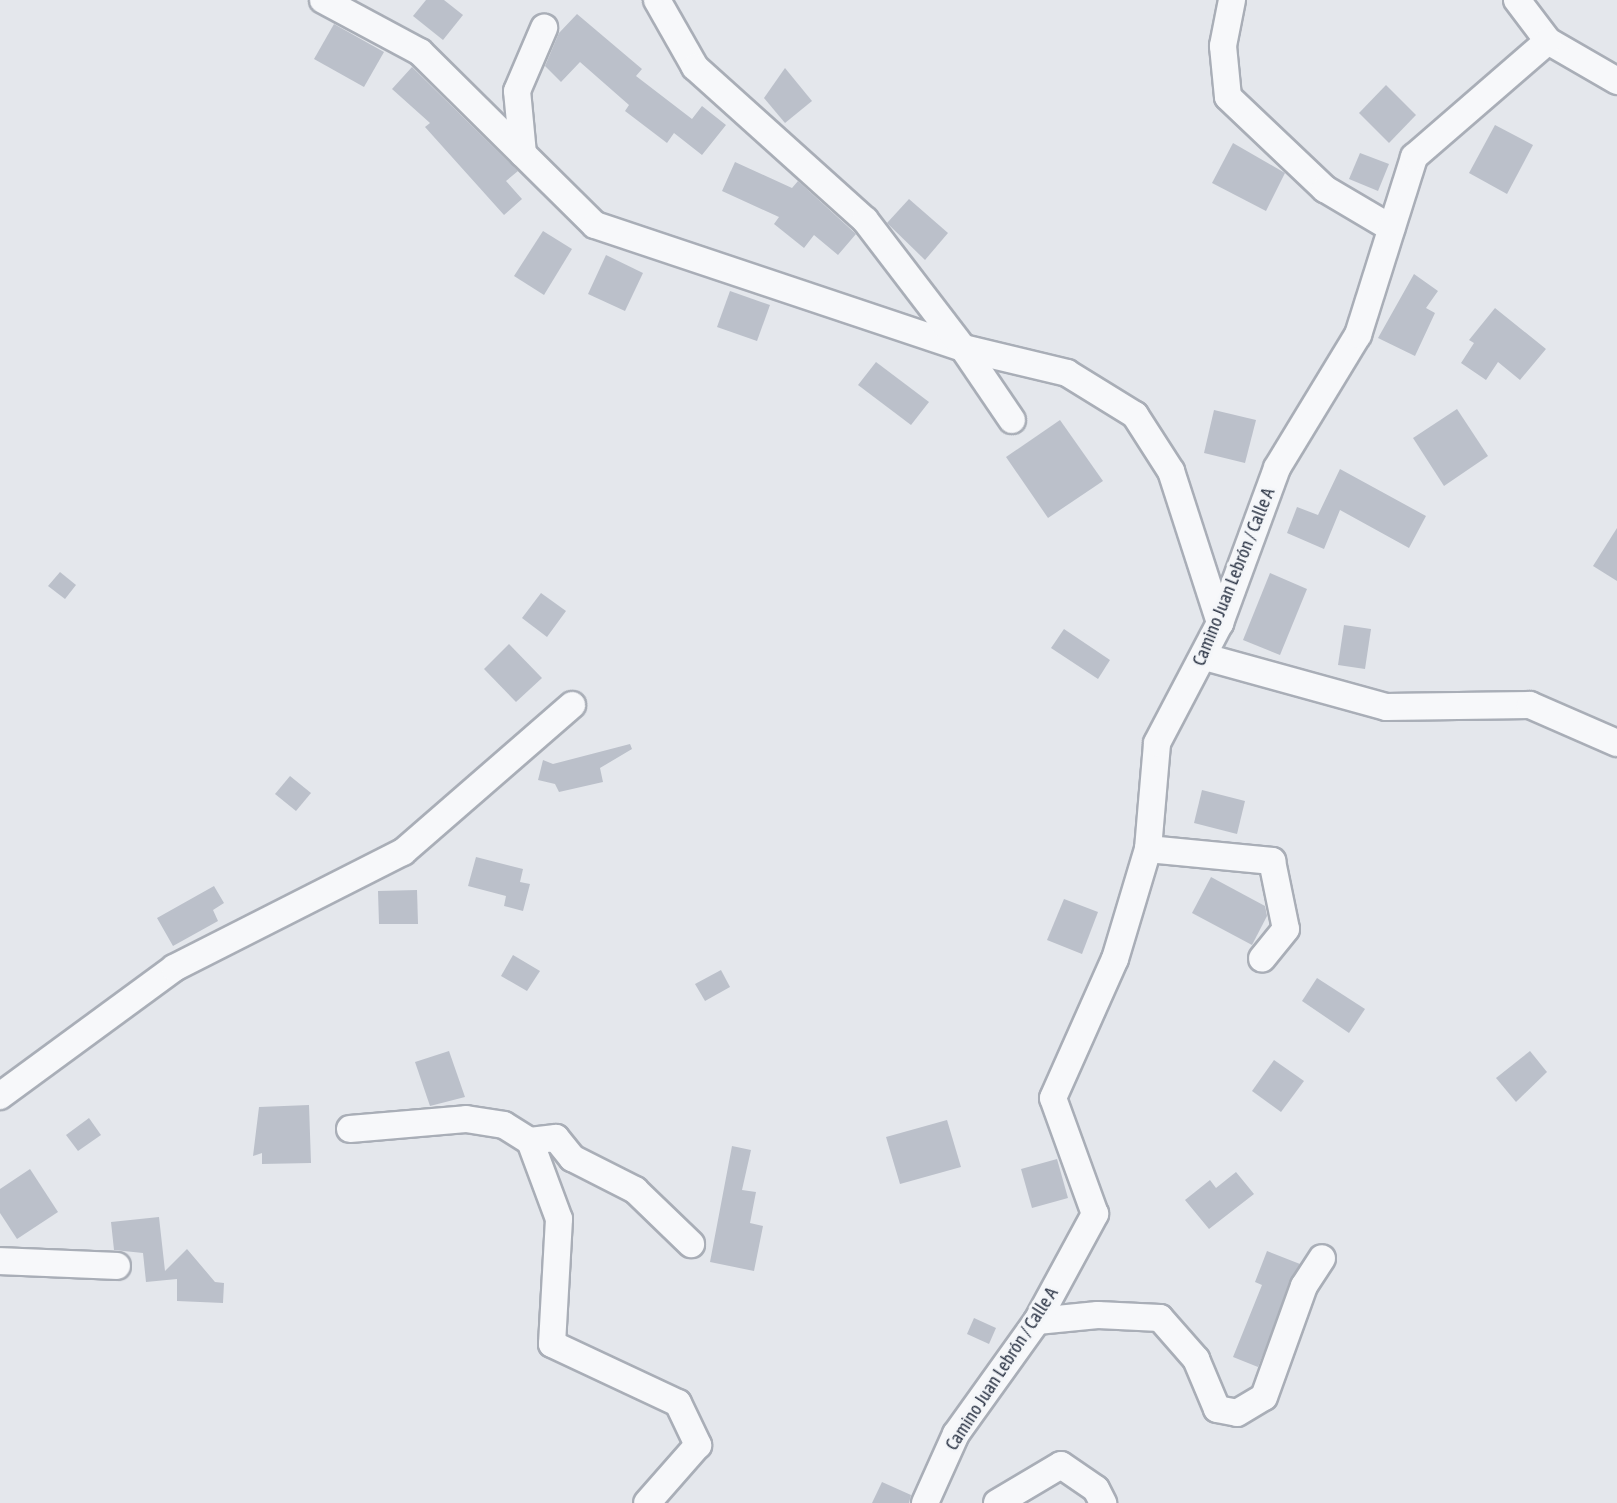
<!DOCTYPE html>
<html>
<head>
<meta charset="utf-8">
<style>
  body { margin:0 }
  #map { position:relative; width:1617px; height:1503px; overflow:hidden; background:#e4e7ec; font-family:"Asap Condensed",sans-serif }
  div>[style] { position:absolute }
  .building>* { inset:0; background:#bbc0ca }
  .roads { filter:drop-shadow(2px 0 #a9aeb7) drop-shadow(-2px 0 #a9aeb7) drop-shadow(0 2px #a9aeb7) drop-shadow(0 -2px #a9aeb7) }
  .street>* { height:26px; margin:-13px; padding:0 13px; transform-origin:13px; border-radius:13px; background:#f7f8fa }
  span { translate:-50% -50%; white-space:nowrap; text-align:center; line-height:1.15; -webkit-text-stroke:6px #f4f6f9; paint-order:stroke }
  .street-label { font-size:18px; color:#2b3445 }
</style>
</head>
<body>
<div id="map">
  <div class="building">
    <div style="clip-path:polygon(426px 0,444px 0,463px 15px,443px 40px,413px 16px)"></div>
    <div style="clip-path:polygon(577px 14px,642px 69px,636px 76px,692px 119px,702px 106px,726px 125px,702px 155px,674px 133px,667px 143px,625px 111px,629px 105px,580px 62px,561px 82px,545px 66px,559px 33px)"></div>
    <div style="clip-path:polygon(334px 24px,384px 52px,364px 87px,314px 59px)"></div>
    <div style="clip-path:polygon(412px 67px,518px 171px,506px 181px,522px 199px,504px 215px,425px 127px,430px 123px,392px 89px)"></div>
    <div style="clip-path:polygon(785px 68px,812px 101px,785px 123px,764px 98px)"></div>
    <div style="clip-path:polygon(1386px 85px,1416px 115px,1389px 143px,1359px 113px)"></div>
    <div style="clip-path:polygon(1495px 125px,1533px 145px,1507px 194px,1469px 173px)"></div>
    <div style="clip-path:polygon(1233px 143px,1285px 173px,1266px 211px,1212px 183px)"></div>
    <div style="clip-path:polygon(1360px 153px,1389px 164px,1378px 191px,1349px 179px)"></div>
    <div style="clip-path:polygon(735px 162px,792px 188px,798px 181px,856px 234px,838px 255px,814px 235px,804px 248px,774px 224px,779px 217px,722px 191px)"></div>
    <div style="clip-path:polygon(909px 199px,948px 233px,925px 260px,887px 223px)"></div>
    <div style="clip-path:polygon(543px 231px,572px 249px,544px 295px,514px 276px)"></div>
    <div style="clip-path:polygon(606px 255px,643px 273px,625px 311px,588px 294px)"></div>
    <div style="clip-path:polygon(1414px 274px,1438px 291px,1426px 308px,1435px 313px,1415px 356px,1378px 338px)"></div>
    <div style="clip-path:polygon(730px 291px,770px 305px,757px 341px,717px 327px)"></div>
    <div style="clip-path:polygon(1495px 308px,1546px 349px,1520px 380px,1498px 362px,1486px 380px,1461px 363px,1474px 343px,1469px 340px)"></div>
    <div style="clip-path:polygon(876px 362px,929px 402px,911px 425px,858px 385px)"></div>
    <div style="clip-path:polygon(1457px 409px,1488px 456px,1444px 486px,1413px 438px)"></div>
    <div style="clip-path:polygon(1214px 410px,1256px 420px,1245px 463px,1204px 453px)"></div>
    <div style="clip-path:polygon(1060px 420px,1103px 481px,1048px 518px,1006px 457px)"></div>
    <div style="clip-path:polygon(1340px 469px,1426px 516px,1409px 548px,1340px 510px,1324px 549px,1287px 533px,1297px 507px,1318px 515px)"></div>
    <div style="clip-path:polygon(1617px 528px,1617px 581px,1593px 566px)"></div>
    <div style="clip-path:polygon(60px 572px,76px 585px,65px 599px,48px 586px)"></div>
    <div style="clip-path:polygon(1270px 573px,1307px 589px,1280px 655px,1243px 640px)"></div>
    <div style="clip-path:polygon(541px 593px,566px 611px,547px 637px,522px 618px)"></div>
    <div style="clip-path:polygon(1344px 625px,1371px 629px,1365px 669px,1338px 665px)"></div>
    <div style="clip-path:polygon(1064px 629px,1110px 660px,1098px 679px,1051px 648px)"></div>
    <div style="clip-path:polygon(509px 644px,542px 678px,516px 702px,484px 669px)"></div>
    <div style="clip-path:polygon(630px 744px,632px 749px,600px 768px,603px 782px,559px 792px,555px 784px,538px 780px,543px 760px,553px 764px)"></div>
    <div style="clip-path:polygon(290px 776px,311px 793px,296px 811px,275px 794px)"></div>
    <div style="clip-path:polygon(1202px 790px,1245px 801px,1237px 834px,1194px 823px)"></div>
    <div style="clip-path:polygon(476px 857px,523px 869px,520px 882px,530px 884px,523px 911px,504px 906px,506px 896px,468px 886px)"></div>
    <div style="clip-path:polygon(1211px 877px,1265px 906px,1267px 916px,1252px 945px,1192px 913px)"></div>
    <div style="clip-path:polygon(214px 886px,224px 903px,213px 910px,218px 921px,173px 946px,157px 918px)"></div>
    <div style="clip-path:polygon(417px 890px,418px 924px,379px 924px,378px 891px)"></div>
    <div style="clip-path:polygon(1064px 899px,1098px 912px,1082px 954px,1047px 940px)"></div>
    <div style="clip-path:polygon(513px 955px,540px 971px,527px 991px,501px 976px)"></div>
    <div style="clip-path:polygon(721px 970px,730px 987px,705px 1001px,695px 984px)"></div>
    <div style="clip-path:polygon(1317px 978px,1365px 1009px,1349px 1033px,1302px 1001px)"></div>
    <div style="clip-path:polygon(449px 1051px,465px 1097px,430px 1106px,415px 1062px)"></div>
    <div style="clip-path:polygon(1530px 1051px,1547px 1072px,1516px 1102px,1496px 1078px)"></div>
    <div style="clip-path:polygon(1274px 1060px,1304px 1081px,1281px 1112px,1252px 1091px)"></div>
    <div style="clip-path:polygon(309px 1105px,311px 1163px,262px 1164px,262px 1153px,253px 1156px,259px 1107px)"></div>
    <div style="clip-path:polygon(89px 1118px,101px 1135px,78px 1151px,66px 1135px)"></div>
    <div style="clip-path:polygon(947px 1120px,961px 1167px,900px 1184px,886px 1137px)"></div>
    <div style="clip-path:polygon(732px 1146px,751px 1150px,742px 1190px,756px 1192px,750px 1223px,763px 1226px,754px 1271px,710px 1262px)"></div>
    <div style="clip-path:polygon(1057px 1159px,1068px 1198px,1032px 1208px,1021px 1169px)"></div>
    <div style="clip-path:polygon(30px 1169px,58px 1212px,17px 1239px,0 1213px,0 1189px)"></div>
    <div style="clip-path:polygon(1236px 1172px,1254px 1194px,1209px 1229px,1185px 1200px,1210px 1180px,1216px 1188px)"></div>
    <div style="clip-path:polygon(159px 1217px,165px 1271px,187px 1249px,215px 1282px,224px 1283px,223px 1303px,177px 1301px,177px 1279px,146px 1282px,143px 1253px,114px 1250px,111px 1222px)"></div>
    <div style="clip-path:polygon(1267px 1251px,1300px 1264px,1258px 1367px,1233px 1357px,1262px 1285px,1255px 1282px)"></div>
    <div style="clip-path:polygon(974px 1318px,996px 1328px,989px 1344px,967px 1334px)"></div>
    <div style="clip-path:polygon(882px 1482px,911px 1495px,909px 1503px,872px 1503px)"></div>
  </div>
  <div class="roads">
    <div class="street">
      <div style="left:323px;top:0;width:110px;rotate:28.2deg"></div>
      <div style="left:420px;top:52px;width:246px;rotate:44.7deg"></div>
      <div style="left:595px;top:225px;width:388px;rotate:18.5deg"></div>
      <div style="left:963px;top:348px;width:87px;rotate:55.8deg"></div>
      <div style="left:657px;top:0;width:77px;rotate:60.4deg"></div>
      <div style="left:695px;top:67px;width:229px;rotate:42deg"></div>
      <div style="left:865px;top:220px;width:161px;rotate:52.6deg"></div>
      <div style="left:963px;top:348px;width:107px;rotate:13.5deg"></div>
      <div style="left:1067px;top:373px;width:80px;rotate:31.7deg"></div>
      <div style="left:1135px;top:415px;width:67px;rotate:57.3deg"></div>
      <div style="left:1171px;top:471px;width:160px;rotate:72.1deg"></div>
      <div style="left:1232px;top:0;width:47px;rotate:101.1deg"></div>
      <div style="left:1223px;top:46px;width:51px;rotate:84.4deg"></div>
      <div style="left:1228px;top:97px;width:134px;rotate:43.5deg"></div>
      <div style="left:1325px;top:189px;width:77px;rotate:30.6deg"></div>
      <div style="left:1517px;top:0;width:51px;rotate:52.9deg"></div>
      <div style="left:1548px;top:41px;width:80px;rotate:30.1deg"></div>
      <div style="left:523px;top:154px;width:63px;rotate:-95.4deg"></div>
      <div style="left:517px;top:91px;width:69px;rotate:-66.8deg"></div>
      <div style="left:1205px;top:657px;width:188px;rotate:15.4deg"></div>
      <div style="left:1386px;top:707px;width:144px;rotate:-0.8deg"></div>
      <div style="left:1530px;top:705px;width:95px;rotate:23.6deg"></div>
      <div style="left:1148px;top:849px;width:125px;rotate:5.5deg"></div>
      <div style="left:1272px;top:861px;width:69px;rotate:78.4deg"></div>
      <div style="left:1286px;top:929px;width:38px;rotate:129deg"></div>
      <div style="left:0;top:1096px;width:216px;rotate:-36.3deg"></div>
      <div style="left:174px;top:968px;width:257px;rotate:-26.9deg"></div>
      <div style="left:403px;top:852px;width:224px;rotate:-41deg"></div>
      <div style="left:350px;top:1129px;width:116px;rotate:-4.9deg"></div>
      <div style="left:466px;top:1119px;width:38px;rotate:9deg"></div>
      <div style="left:504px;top:1125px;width:31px;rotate:32deg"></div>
      <div style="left:530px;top:1141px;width:83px;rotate:69.6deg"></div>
      <div style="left:559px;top:1219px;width:125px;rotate:93.2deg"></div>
      <div style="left:552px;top:1344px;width:139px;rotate:25.1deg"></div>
      <div style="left:678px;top:1403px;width:47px;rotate:64.5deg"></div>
      <div style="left:698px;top:1445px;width:77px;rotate:131.3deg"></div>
      <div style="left:530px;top:1141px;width:26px;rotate:-7deg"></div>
      <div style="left:556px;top:1138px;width:26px;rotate:51deg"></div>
      <div style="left:572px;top:1158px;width:71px;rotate:26.9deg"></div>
      <div style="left:635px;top:1190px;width:78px;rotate:44deg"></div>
      <div style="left:0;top:1261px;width:117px;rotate:2.4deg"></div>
      <div style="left:1037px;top:1321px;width:61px;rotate:-5.6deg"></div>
      <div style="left:1098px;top:1315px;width:62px;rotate:2.8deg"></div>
      <div style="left:1160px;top:1318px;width:55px;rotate:48.7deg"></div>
      <div style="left:1196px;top:1359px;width:54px;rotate:67.2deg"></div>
      <div style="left:1217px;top:1409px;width:20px;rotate:11deg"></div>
      <div style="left:1237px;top:1413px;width:31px;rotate:-31deg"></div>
      <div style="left:1264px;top:1397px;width:118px;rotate:-70.2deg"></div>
      <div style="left:1304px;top:1286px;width:33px;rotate:-57deg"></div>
      <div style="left:925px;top:1503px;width:76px;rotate:-65.8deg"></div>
      <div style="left:956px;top:1434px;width:139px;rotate:-54.4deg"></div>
      <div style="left:1037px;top:1321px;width:122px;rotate:-61.5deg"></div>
      <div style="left:1095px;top:1214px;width:123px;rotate:-109.9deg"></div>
      <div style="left:1053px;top:1098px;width:152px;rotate:-66deg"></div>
      <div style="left:1115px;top:959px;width:115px;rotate:-73.3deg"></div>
      <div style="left:1148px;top:849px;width:106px;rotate:-85.1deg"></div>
      <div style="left:1157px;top:743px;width:136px;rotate:-62.3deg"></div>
      <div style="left:1220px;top:623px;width:165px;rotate:-69.8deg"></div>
      <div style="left:1277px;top:468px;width:156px;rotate:-58.7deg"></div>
      <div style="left:1358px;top:335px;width:187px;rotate:-72.5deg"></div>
      <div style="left:1414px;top:157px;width:177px;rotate:-40.9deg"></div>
      <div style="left:997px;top:1503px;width:74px;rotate:-30.7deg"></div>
      <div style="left:1061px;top:1465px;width:42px;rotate:34.4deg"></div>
      <div style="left:1096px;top:1489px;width:16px;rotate:63deg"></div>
    </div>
  </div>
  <div class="street-label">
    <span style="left:1234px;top:577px;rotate:-68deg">Camino Juan Lebrón / Calle A</span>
    <span style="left:1002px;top:1369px;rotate:-57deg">Camino Juan Lebrón / Calle A</span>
  </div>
</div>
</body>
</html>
